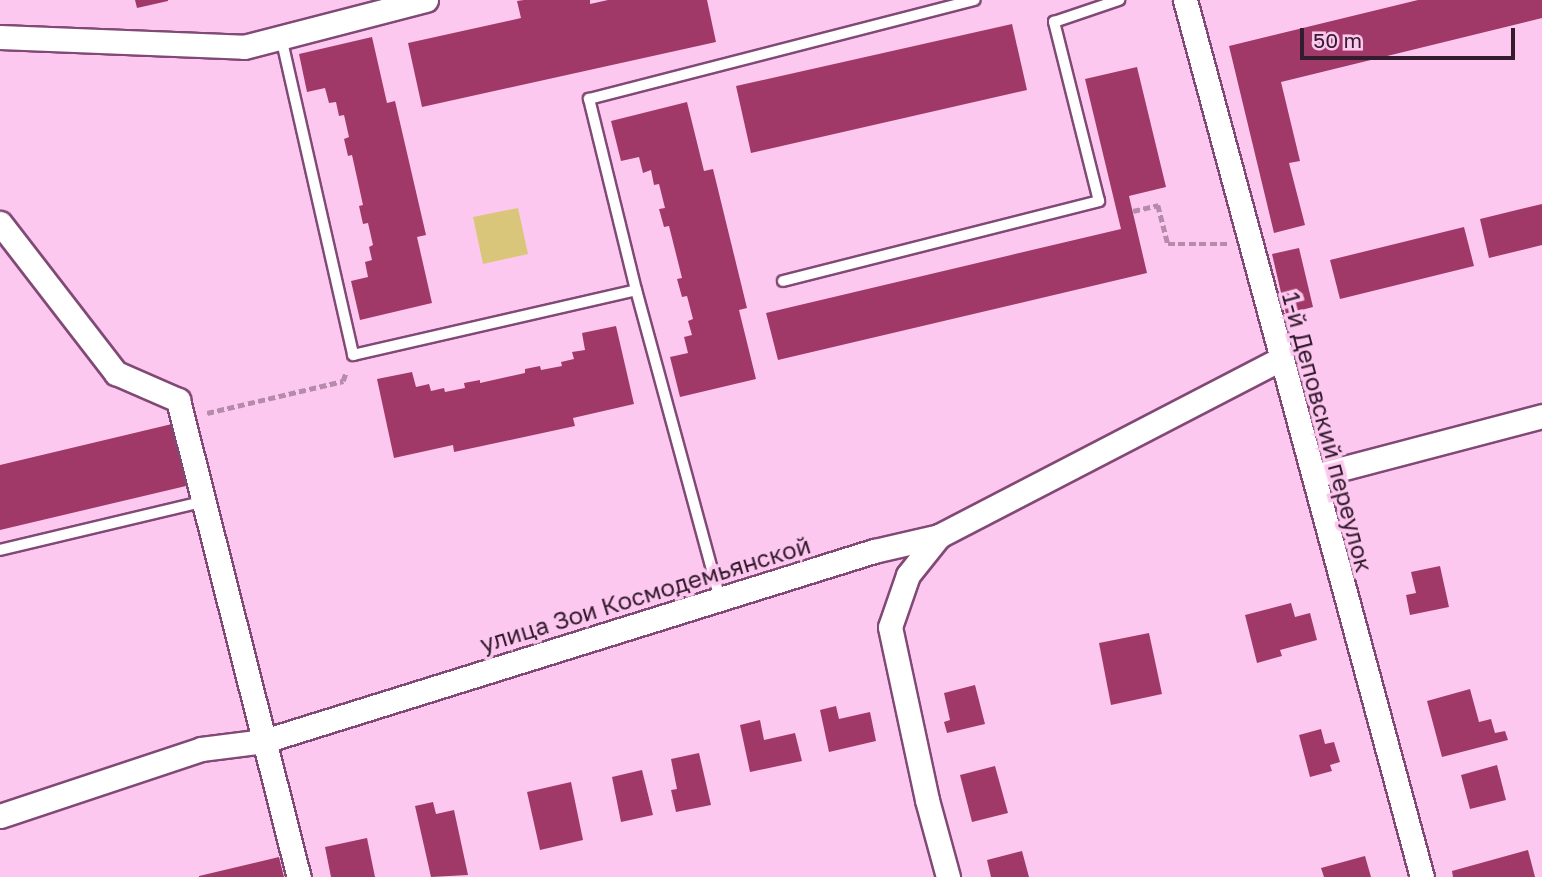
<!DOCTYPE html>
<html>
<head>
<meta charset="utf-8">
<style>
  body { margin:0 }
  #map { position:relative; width:1542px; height:877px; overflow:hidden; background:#fdc8ef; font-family:"Golos Text",sans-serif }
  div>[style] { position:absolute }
  .green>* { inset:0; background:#dac67a }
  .building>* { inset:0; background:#a03968 }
  .path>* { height:4.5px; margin-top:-2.25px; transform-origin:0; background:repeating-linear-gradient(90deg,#b58aaa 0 7px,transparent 0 10.5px) }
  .roads { filter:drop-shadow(2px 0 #814975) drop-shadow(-2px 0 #814975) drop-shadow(0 2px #814975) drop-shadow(0 -2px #814975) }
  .service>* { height:10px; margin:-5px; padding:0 5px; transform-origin:5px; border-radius:5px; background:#fff }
  .minor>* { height:23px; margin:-11.5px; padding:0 11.5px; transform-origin:11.5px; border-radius:11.5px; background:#fff }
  span { translate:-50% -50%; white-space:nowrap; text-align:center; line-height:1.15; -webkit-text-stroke:7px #fdc8ef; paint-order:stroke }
  .street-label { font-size:24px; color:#341c2f }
  .scale { position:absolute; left:1300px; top:28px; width:215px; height:32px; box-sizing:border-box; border:4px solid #341c2f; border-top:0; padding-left:9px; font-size:21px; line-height:24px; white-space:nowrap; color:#341c2f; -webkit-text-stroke:5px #fdc8ef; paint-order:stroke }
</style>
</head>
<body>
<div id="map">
  <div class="green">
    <div style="clip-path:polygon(518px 208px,528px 254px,483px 264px,473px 217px)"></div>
  </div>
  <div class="building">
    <div style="clip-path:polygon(135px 0,168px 0,168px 1px,137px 8px)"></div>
    <div style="clip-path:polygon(524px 0,590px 0,590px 4px,608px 0,707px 0,716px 42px,422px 107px,408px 43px,521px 18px,517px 1px)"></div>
    <div style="clip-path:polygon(1418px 0,1542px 0,1542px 18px,1281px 82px,1300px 161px,1289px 163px,1305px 225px,1274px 233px,1229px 46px)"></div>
    <div style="clip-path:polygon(1012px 24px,1027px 90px,751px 153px,736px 86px)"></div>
    <div style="clip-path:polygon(372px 37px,387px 103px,395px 101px,426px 235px,417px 237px,432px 303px,360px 320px,351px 281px,368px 277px,365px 262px,372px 260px,369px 247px,373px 245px,368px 223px,363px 224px,359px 206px,363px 205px,352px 155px,348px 156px,344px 139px,349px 137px,344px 115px,339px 116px,336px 102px,329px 103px,325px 88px,307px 92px,299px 54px)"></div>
    <div style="clip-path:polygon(1137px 67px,1166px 187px,1129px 196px,1147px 273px,778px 360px,766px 313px,1121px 229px,1085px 79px)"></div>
    <div style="clip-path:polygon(687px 102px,704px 171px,713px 169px,747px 308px,739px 310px,756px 379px,680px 397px,670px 357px,688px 353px,684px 337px,692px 335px,688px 321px,693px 319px,687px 296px,682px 297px,677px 279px,682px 278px,669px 226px,664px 227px,659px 209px,665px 208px,659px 184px,654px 185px,651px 170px,643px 173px,639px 157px,621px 161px,611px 121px)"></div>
    <div style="clip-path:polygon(1542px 204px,1542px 245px,1489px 258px,1480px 219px)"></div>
    <div style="clip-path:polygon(1464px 227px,1474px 266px,1340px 299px,1330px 260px)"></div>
    <div style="clip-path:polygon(1299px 248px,1313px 307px,1286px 314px,1272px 254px)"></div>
    <div style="clip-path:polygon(616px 326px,634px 404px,573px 418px,575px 426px,454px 452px,453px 445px,394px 458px,377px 379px,412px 372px,416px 387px,429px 384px,431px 391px,444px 388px,445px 392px,465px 388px,464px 383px,480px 380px,480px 383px,525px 373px,525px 369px,540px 366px,541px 370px,562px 366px,561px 362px,574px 359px,572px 352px,585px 350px,582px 333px)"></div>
    <div style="clip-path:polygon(172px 424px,186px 486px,0 530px,0 465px)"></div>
    <div style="clip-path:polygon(1440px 566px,1449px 607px,1410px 615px,1406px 595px,1416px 593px,1411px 572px)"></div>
    <div style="clip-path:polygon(1291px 603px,1295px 617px,1310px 613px,1317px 640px,1280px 650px,1282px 656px,1257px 663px,1245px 615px)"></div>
    <div style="clip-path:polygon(1149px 633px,1162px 694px,1111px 705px,1099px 643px)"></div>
    <div style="clip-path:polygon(975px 685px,985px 724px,947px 733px,944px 722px,950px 720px,944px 693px)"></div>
    <div style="clip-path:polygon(1470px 689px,1479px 722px,1491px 719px,1495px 733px,1505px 731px,1508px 740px,1442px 757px,1427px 701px)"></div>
    <div style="clip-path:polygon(836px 706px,839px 719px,870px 712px,876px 741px,829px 752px,820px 710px)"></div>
    <div style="clip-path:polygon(760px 720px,764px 740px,795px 733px,802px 761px,750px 772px,740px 725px)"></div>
    <div style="clip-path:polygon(1321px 729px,1325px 744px,1334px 742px,1340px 762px,1330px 765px,1332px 771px,1310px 777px,1299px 735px)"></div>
    <div style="clip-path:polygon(699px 753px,711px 805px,676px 812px,671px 790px,677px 789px,671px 759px)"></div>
    <div style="clip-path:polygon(1497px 765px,1506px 800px,1470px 809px,1461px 775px)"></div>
    <div style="clip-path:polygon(995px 766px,1008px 813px,972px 822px,960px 775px)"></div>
    <div style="clip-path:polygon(642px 770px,653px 815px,621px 822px,612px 777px)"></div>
    <div style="clip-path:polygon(571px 782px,583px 840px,540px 850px,527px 792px)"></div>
    <div style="clip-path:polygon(433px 802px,436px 814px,454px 810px,468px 875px,431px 877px,415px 806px)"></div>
    <div style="clip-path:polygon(367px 838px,375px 877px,331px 877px,325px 847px)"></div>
    <div style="clip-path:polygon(1528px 850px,1535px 877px,1453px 877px,1452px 871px)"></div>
    <div style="clip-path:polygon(1022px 851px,1029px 877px,991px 877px,987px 860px)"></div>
    <div style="clip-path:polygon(1365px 856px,1371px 877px,1324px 877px,1321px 868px)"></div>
    <div style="clip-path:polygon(279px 857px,284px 877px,199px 877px,199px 876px)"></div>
  </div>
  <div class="path">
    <div style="left:1133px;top:211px;width:26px;rotate:-13deg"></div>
    <div style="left:1158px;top:205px;width:40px;rotate:75.6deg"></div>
    <div style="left:1168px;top:244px;width:59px"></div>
    <div style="left:207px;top:413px;width:140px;rotate:-13.2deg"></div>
    <div style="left:343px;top:381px;width:9px;rotate:-72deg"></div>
  </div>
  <div class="roads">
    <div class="service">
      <div style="left:281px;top:37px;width:326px;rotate:77.2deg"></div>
      <div style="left:353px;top:355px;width:290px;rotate:-12.9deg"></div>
      <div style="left:783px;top:281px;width:326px;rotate:-14.2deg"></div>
      <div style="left:1099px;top:201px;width:185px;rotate:-104.1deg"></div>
      <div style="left:1054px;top:22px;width:69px;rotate:-18.7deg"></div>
      <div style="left:0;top:550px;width:208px;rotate:-13.4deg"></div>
      <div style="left:720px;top:599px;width:320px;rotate:-105.2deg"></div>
      <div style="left:636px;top:290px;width:197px;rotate:-103.8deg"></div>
      <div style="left:589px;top:99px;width:398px;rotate:-14.4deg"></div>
    </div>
    <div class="minor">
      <div style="left:1185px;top:0;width:908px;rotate:74.88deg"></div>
      <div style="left:0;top:37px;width:244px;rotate:2.3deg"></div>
      <div style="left:244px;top:47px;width:188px;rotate:-14.5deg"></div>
      <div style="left:0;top:223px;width:190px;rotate:52.3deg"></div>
      <div style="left:116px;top:373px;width:68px;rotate:23.5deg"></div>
      <div style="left:178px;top:400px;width:492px;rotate:75.8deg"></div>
      <div style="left:1314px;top:476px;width:236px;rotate:-14.7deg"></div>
      <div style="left:939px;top:536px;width:50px;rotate:128.5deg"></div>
      <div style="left:908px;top:575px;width:55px;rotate:109.1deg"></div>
      <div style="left:890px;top:627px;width:177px;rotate:77.9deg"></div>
      <div style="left:927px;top:800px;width:80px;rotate:74.7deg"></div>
      <div style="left:0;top:816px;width:212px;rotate:-18.4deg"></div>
      <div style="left:201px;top:749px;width:64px;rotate:-7.2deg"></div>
      <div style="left:264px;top:741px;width:639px;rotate:-17.3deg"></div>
      <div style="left:874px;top:551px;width:67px;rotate:-13deg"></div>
      <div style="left:939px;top:536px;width:385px;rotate:-27.4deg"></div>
    </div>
  </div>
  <div class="street-label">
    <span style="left:1328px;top:432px;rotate:75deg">1-й Деповский переулок</span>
    <span style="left:645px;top:594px;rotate:-17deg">улица Зои Космодемьянской</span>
  </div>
  <div class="scale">50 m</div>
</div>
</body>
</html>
